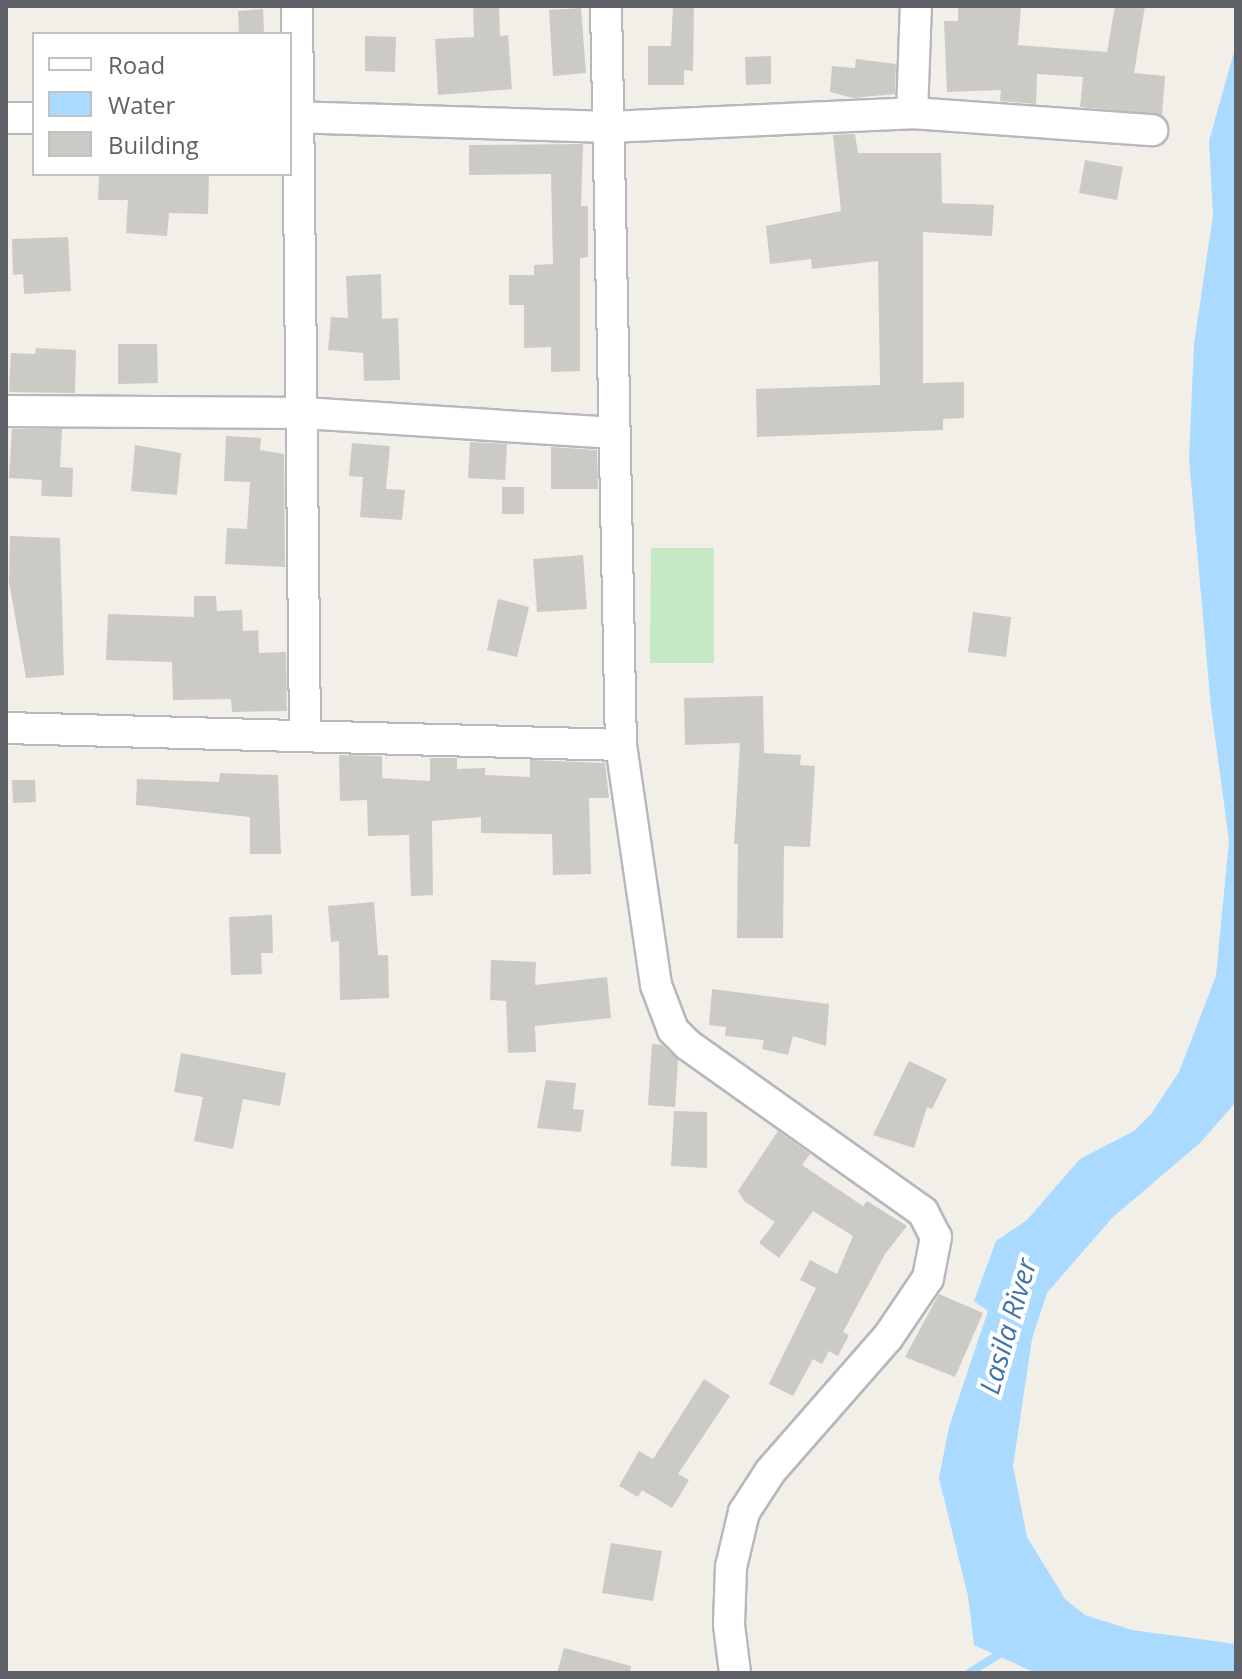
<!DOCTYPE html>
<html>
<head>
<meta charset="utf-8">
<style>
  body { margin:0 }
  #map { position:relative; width:1242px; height:1679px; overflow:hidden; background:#f1efe8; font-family:"Open Sans",sans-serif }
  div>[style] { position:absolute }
  .green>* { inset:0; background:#c5e8c5 }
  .water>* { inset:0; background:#aadaff }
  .stream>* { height:8px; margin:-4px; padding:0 4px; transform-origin:4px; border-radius:4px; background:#aadaff }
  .building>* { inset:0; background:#cccac5 }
  .roads { filter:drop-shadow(2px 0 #b5b8bc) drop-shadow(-2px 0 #b5b8bc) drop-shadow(0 2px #b5b8bc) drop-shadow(0 -2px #b5b8bc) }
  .minor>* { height:30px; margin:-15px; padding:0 15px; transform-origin:15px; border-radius:15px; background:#fff }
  span { translate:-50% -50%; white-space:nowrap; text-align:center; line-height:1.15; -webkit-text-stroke:8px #fff; paint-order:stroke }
  .water-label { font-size:28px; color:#4174aa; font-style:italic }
  .frame { position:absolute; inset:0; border:8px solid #5f6368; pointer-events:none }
  .legend { position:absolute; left:32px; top:32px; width:260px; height:144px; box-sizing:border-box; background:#fff; border:2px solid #bfc1c3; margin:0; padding:10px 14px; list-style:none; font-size:24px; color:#5f6368 }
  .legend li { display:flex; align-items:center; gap:16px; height:40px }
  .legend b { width:40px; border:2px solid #bfc1c3 }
</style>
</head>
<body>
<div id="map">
  <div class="green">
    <div style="clip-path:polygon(651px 548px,714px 548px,714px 663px,650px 663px)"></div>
  </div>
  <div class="water">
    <div style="clip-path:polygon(1236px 45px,1236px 1102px,1201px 1142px,1112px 1218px,1047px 1293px,1032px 1339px,1013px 1466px,1027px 1537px,1065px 1599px,1085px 1615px,1132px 1630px,1236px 1644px,1236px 1673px,1036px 1673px,974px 1645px,968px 1596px,939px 1478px,949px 1427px,988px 1311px,974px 1301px,996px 1241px,1027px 1220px,1080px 1159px,1134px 1131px,1151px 1114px,1179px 1072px,1216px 976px,1229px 841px,1211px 707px,1189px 459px,1194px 344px,1213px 215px,1209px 141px)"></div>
  </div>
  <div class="stream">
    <div style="left:969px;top:1673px;width:44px;rotate:-31.9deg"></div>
  </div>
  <div class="building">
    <div style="clip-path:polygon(473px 6px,499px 6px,500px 36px,508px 35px,512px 89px,438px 95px,435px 39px,474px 37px)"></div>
    <div style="clip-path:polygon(673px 6px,694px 6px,693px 71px,684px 70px,684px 85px,648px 85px,648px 46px,671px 46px)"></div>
    <div style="clip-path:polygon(958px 6px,1021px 6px,1018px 45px,1107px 52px,1115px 6px,1145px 6px,1134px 73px,1165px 76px,1162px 115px,1080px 107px,1083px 77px,1037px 74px,1036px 104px,1000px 101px,1001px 90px,947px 92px,944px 21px,958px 21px)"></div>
    <div style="clip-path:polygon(581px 8px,586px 73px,553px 76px,549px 10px)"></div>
    <div style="clip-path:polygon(263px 9px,264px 33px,239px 34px,238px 11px)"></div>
    <div style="clip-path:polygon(365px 36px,396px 37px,395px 72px,365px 71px)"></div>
    <div style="clip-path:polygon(771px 56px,771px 84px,746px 85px,745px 57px)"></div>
    <div style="clip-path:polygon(856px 59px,896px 64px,895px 94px,853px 98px,830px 92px,832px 66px,855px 68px)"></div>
    <div style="clip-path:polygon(855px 134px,858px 153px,941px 153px,942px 203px,994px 205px,992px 236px,923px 232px,923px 383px,964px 382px,964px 418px,943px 419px,943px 430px,757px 437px,756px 389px,880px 385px,878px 261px,812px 269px,811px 259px,770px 264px,766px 226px,841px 211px,833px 135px)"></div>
    <div style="clip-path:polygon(583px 144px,581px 206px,588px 206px,588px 257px,580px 258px,580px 371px,551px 372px,551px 347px,524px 348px,524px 305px,509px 305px,509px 275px,534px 275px,534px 265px,553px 264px,551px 174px,469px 175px,469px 145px)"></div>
    <div style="clip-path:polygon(1085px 160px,1123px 167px,1117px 200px,1079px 193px)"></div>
    <div style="clip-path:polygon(209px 174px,208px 214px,169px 213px,167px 236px,126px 233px,128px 200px,98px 200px,99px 175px)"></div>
    <div style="clip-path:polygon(68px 237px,71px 291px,24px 294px,23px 274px,13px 275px,12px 239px)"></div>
    <div style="clip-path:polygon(381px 274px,382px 319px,398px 318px,400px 380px,364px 381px,363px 353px,328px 350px,331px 317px,348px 318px,346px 276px)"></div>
    <div style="clip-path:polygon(118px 344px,157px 344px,158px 383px,118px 384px)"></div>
    <div style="clip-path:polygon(36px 348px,76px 350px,75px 393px,9px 392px,11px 353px,35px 354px)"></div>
    <div style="clip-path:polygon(12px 429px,62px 429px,60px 467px,73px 468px,72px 497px,41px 496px,42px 480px,9px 478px)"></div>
    <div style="clip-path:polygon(226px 436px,261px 438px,260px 450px,284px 454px,285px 567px,225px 564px,227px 528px,247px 529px,250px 482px,224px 481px)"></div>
    <div style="clip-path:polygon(470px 442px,507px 444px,505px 480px,468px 478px)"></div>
    <div style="clip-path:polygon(352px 443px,390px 446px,386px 489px,405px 490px,402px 520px,360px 517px,363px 477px,349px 476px)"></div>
    <div style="clip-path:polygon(135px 445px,181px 453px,177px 495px,131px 491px)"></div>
    <div style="clip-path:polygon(551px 447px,597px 450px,598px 489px,551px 489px)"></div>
    <div style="clip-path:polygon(502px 487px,524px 487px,524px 514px,502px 514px)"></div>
    <div style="clip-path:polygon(10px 536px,60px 538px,64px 675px,26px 678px,9px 582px)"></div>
    <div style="clip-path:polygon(583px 555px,587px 609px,537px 612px,533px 559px)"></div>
    <div style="clip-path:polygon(194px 596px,216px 596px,217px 611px,242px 610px,243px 631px,258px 630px,259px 653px,286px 652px,287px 711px,232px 712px,231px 699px,173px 700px,172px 662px,106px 660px,108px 614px,194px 617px)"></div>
    <div style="clip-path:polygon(498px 599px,529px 607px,517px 657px,487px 650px)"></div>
    <div style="clip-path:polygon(973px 612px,1011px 617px,1006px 657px,968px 652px)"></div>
    <div style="clip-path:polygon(763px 696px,764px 753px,801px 755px,800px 765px,815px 766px,810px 847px,784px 846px,783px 938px,737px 938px,738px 844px,734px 844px,740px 743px,685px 745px,684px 698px)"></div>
    <div style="clip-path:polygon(339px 755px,382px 756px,382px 778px,430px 781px,430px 758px,457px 758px,457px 769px,485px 768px,485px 775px,530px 777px,530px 760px,605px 763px,609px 798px,589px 798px,591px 874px,553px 875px,552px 834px,481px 833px,481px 817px,432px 821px,433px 895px,411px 896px,409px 835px,368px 836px,367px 800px,340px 801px)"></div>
    <div style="clip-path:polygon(220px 773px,278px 775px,281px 854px,250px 854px,250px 817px,136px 805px,137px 779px,219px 782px)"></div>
    <div style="clip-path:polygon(12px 780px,35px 780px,36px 802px,13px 803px)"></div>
    <div style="clip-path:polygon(374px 902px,378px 955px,388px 955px,389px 998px,340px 1000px,339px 941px,331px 942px,328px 906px)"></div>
    <div style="clip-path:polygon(272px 915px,273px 953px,261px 953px,262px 974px,231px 975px,229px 917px)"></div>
    <div style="clip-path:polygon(491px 960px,536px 962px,535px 985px,607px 977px,611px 1018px,535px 1026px,536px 1052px,508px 1053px,506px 1001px,490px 1000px)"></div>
    <div style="clip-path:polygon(712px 989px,829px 1004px,826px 1046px,793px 1036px,788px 1055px,762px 1049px,764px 1040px,725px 1036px,726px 1027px,709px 1025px)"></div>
    <div style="clip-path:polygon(652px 1044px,662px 1045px,678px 1060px,675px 1107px,648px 1105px)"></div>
    <div style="clip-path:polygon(181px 1053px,286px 1073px,280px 1106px,243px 1099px,233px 1149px,194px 1141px,203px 1097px,174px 1092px)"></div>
    <div style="clip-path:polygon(909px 1061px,947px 1079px,932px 1109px,927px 1107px,914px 1148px,873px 1135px)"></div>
    <div style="clip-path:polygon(546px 1080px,576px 1083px,573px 1109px,584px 1110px,581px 1132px,537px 1128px)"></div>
    <div style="clip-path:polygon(674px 1111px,707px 1112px,707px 1168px,671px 1166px)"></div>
    <div style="clip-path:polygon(778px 1131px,810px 1154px,802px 1165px,863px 1206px,867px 1201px,907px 1226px,885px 1254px,843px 1332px,849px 1335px,838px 1356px,829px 1351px,822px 1364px,813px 1359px,793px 1396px,769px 1384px,816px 1288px,800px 1280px,810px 1260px,837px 1274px,853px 1236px,813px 1211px,779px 1258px,759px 1243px,775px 1222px,744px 1201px,738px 1191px)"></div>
    <div style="clip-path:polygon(939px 1294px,983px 1313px,955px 1377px,905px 1357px)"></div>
    <div style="clip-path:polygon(704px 1379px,730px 1396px,678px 1474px,689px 1480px,672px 1508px,642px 1490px,638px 1497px,619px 1486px,639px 1451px,653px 1459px)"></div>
    <div style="clip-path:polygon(611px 1543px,662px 1551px,653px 1601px,602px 1593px)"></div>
    <div style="clip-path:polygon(564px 1648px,631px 1666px,630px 1673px,557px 1673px)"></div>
  </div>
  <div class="roads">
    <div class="minor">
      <div style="left:297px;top:6px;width:727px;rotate:89.37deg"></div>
      <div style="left:606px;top:6px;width:739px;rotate:88.84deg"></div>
      <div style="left:621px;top:745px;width:243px;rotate:81.7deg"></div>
      <div style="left:656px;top:985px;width:48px;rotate:69.3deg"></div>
      <div style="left:673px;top:1030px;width:21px;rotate:45deg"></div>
      <div style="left:688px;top:1045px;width:288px;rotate:35.4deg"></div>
      <div style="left:923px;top:1212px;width:28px;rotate:63deg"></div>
      <div style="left:936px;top:1237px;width:42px;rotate:101deg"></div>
      <div style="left:928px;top:1278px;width:71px;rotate:124.1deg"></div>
      <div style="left:888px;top:1337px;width:179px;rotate:131.2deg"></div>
      <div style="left:770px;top:1472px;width:48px;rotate:123deg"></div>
      <div style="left:744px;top:1512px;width:57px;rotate:103.3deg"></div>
      <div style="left:731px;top:1567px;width:58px;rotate:92deg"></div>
      <div style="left:729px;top:1625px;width:48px;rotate:82.9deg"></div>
      <div style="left:912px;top:113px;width:107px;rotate:-87.9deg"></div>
      <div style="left:290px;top:117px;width:319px;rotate:1.8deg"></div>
      <div style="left:609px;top:127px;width:303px;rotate:-2.6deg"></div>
      <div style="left:912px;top:113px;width:241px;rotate:4.1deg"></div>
      <div style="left:6px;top:118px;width:28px"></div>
      <div style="left:6px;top:411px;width:298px;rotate:0.4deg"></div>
      <div style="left:304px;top:413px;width:311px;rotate:3.7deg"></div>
      <div style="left:6px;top:728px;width:615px;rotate:1.58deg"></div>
    </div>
  </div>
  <div class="water-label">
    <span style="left:1007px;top:1326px;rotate:-74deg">Lasila River</span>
  </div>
  <div class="frame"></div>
  <ul class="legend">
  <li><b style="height:10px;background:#fff"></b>Road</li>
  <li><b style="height:22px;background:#aadaff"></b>Water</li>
  <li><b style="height:22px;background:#cccac5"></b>Building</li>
  </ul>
</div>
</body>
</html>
